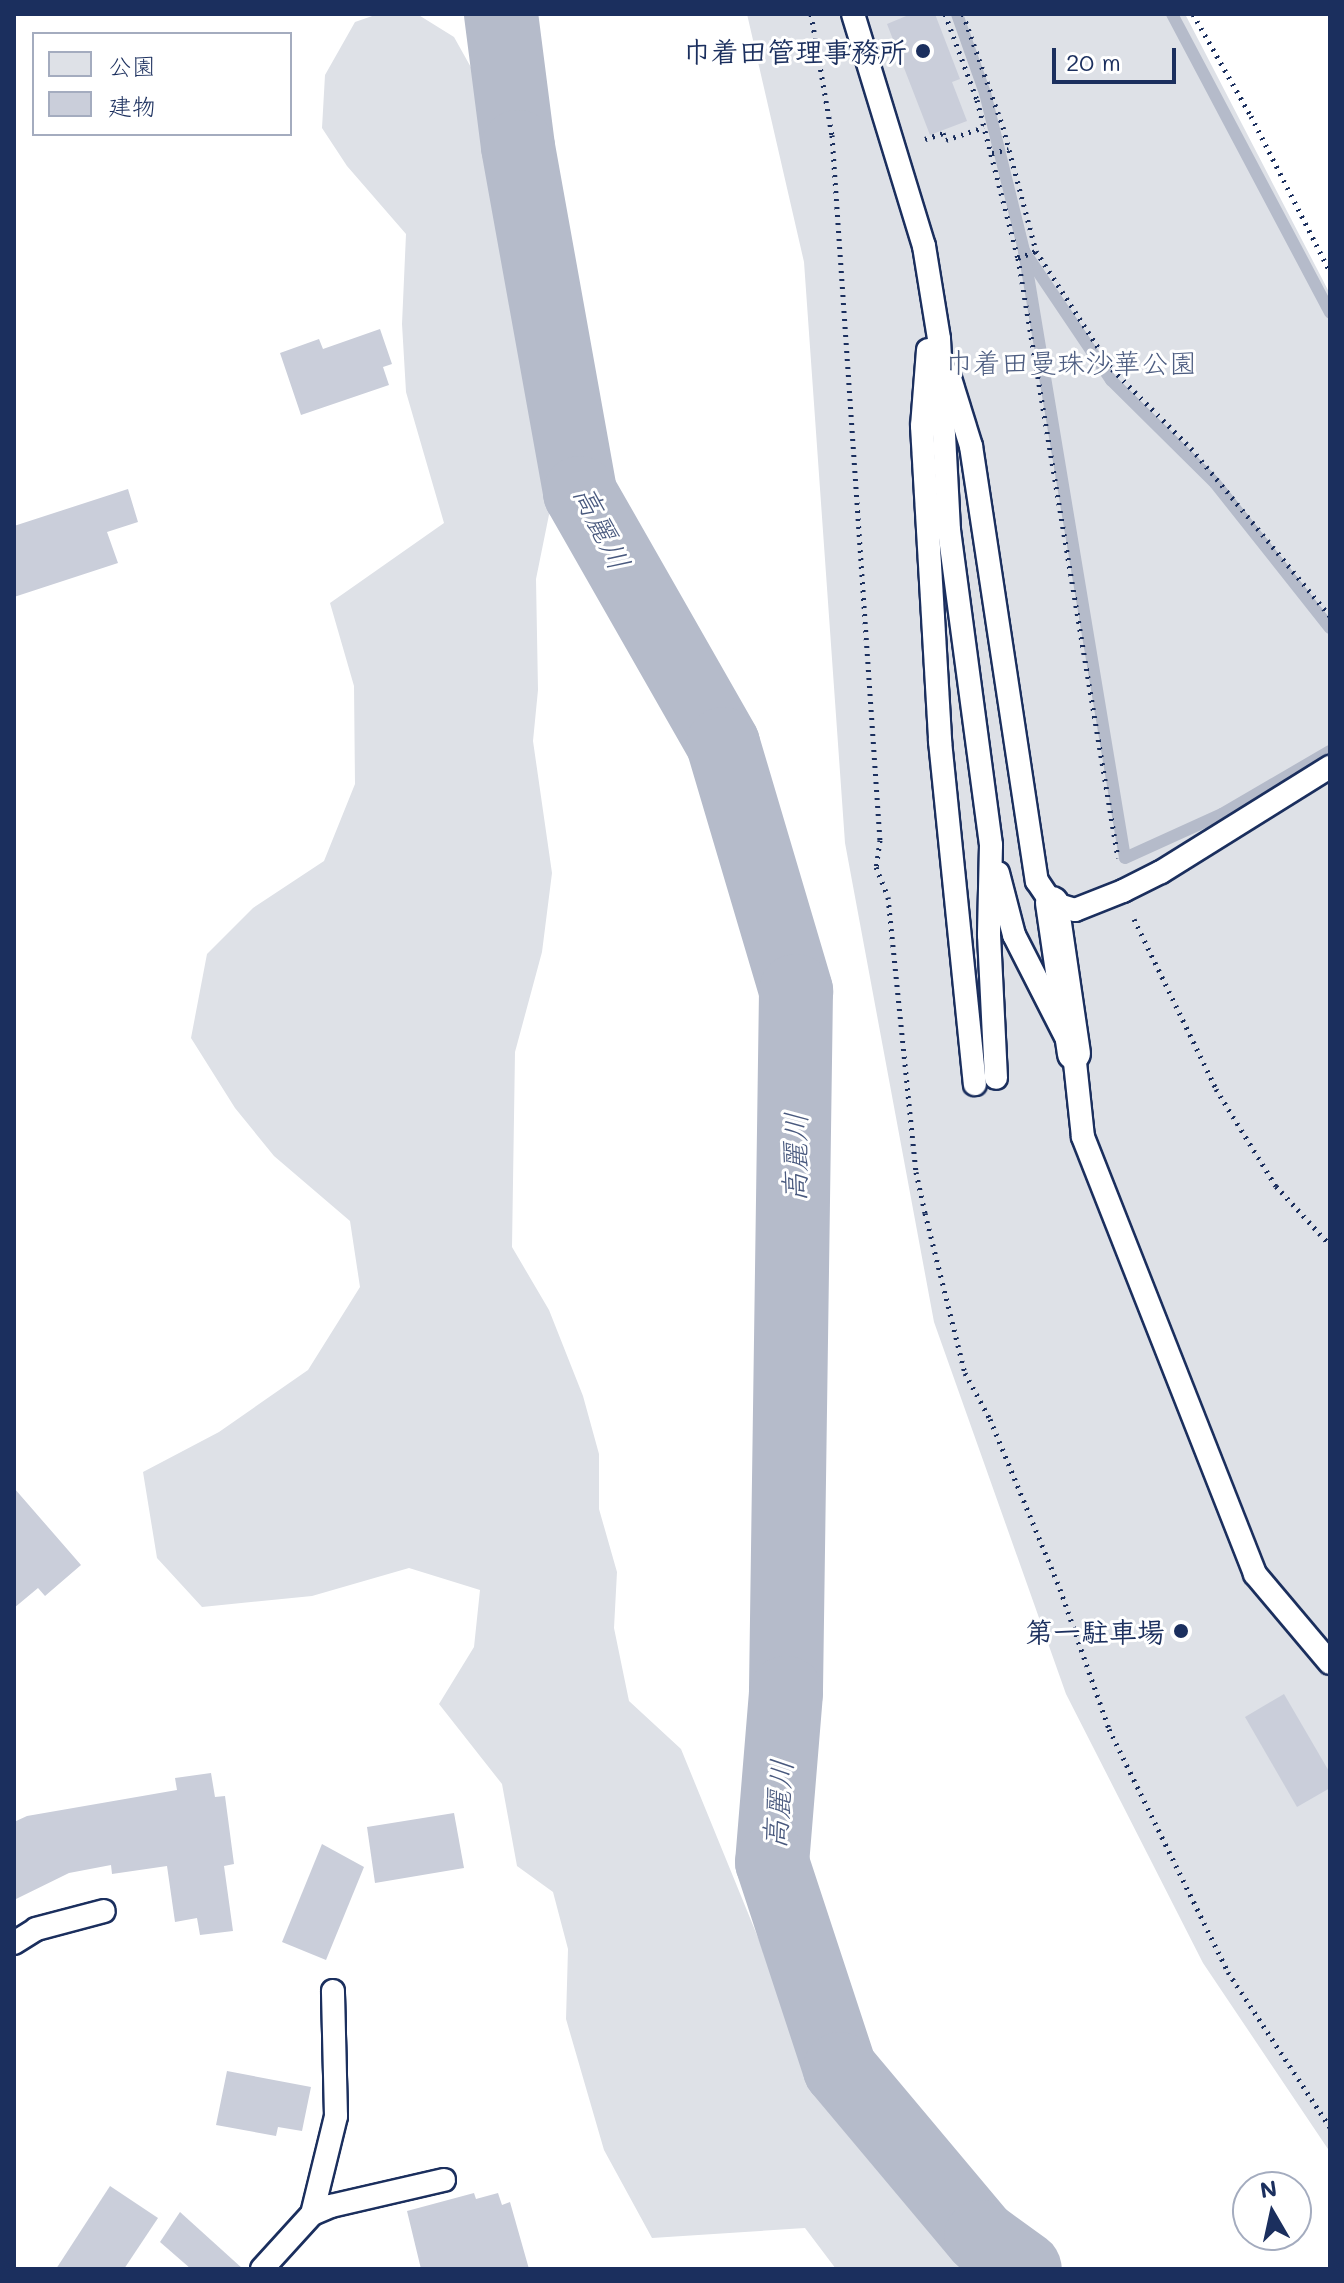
<!DOCTYPE html>
<html>
<head>
<meta charset="utf-8">
<style>
  body { margin:0 }
  #map { position:relative; width:1344px; height:2283px; overflow:hidden; background:#fff; font-family:Mali,"Klee One",sans-serif }
  div>[style] { position:absolute }
  .green>* { inset:0; background:#dee1e7 }
  .stream>* { height:12px; margin:-6px; padding:0 6px; transform-origin:6px; border-radius:6px; background:#b5bbca }
  .river>* { height:74px; margin:-37px; padding:0 37px; transform-origin:37px; border-radius:37px; background:#b5bbca }
  .building>* { inset:0; background:#caceda }
  .path>* { height:5px; margin-top:-2.5px; transform-origin:0; background:repeating-linear-gradient(90deg,#1b2f5e 0 2px,transparent 0 8px) }
  .roads { filter:drop-shadow(2px 0 #1b2f5e) drop-shadow(-2px 0 #1b2f5e) drop-shadow(0 2px #1b2f5e) drop-shadow(0 -2px #1b2f5e) }
  .service>* { height:22px; margin:-11px; padding:0 11px; transform-origin:11px; border-radius:11px; background:#fff }
  .pedestrian>* { height:32px; margin:-16px; padding:0 16px; transform-origin:16px; border-radius:16px; background:#fff }
  .dots>* { width:22px; height:22px; translate:-50% -50%; box-sizing:border-box; border:4px solid #fff; border-radius:50% }
  span { translate:-50% -50%; white-space:nowrap; text-align:center; line-height:1.15; -webkit-text-stroke:6px #fff; paint-order:stroke }
  .poi-label { font-size:28px; color:#1b2f5e; font-weight:700 }
  .right { translate:-100% -50%; text-align:right }
  .park-label { font-size:28px; color:#4c5c80 }
  .water-label { font-size:30px; color:#49597e; font-style:italic }
  .frame { position:absolute; inset:0; border:16px solid #1b2f5e; pointer-events:none }
  .legend { position:absolute; left:32px; top:32px; width:260px; height:104px; box-sizing:border-box; background:#fff; border:2px solid #a4acbf; margin:0; padding:10px 14px; list-style:none; font-size:24px; color:#1b2f5e }
  .legend li { display:flex; align-items:center; gap:16px; height:40px }
  .legend b { width:40px; border:2px solid #a4acbf }
  .north { position:absolute; left:1232px; top:2171px; width:80px; height:80px; box-sizing:border-box; background:#fff; border:2px solid #a4acbf; border-radius:50%; rotate:351deg; font-size:22px; font-weight:700; line-height:32px; text-align:center; color:#1b2f5e }
  .north::after { content:''; display:block; margin:auto; width:28px; height:36px; background:#1b2f5e; clip-path:polygon(50% 0,100% 100%,50% 72%,0 100%) }
  .scale { position:absolute; left:1052px; top:48px; width:124px; height:36px; box-sizing:border-box; border:4px solid #1b2f5e; border-top:0; padding-left:10px; font-size:24px; line-height:28px; white-space:nowrap; color:#1b2f5e; -webkit-text-stroke:6px #fff; paint-order:stroke }
</style>
</head>
<body>
<div id="map">
  <div class="green">
    <div style="clip-path:polygon(378px 14px,417px 14px,454px 37px,497px 114px,493px 162px,525px 378px,551px 431px,554px 490px,536px 579px,538px 690px,533px 741px,552px 873px,542px 952px,515px 1052px,512px 1247px,549px 1310px,583px 1396px,599px 1454px,599px 1509px,617px 1572px,614px 1628px,629px 1701px,681px 1749px,759px 1940px,803px 2065px,941px 2225px,993px 2269px,836px 2269px,805px 2228px,652px 2238px,604px 2150px,566px 2019px,568px 1949px,553px 1892px,517px 1866px,502px 1784px,439px 1704px,474px 1647px,480px 1590px,409px 1568px,312px 1596px,202px 1607px,157px 1558px,143px 1472px,219px 1432px,308px 1370px,360px 1287px,350px 1221px,274px 1156px,235px 1108px,191px 1038px,207px 954px,253px 908px,324px 861px,355px 784px,354px 686px,330px 603px,444px 523px,406px 392px,402px 324px,406px 234px,347px 166px,322px 128px,325px 75px,355px 22px)"></div>
    <div style="clip-path:polygon(747px 14px,1185px 14px,1330px 294px,1330px 2152px,1203px 1963px,1066px 1694px,934px 1322px,845px 843px,804px 262px)"></div>
  </div>
  <div class="stream">
    <div style="left:957px;top:14px;width:84px;rotate:70.5deg"></div>
    <div style="left:985px;top:93px;width:163px;rotate:76.1deg"></div>
    <div style="left:1024px;top:251px;width:156px;rotate:56deg"></div>
    <div style="left:1111px;top:380px;width:146px;rotate:44.7deg"></div>
    <div style="left:1215px;top:483px;width:185px;rotate:51.6deg"></div>
    <div style="left:1172px;top:14px;width:338px;rotate:62.1deg"></div>
    <div style="left:1024px;top:251px;width:615px;rotate:80.55deg"></div>
    <div style="left:1125px;top:858px;width:107px;rotate:-24.4deg"></div>
    <div style="left:1222px;top:814px;width:125px;rotate:-30.3deg"></div>
  </div>
  <div class="river">
    <div style="left:501px;top:14px;width:134px;rotate:82.7deg"></div>
    <div style="left:518px;top:147px;width:352px;rotate:79.8deg"></div>
    <div style="left:580px;top:493px;width:289px;rotate:60.3deg"></div>
    <div style="left:723px;top:744px;width:258px;rotate:73.5deg"></div>
    <div style="left:796px;top:991px;width:702px;rotate:90.82deg"></div>
    <div style="left:786px;top:1693px;width:170px;rotate:94.7deg"></div>
    <div style="left:772px;top:1862px;width:218px;rotate:71.8deg"></div>
    <div style="left:840px;top:2069px;width:219px;rotate:50deg"></div>
    <div style="left:981px;top:2237px;width:54px;rotate:36deg"></div>
  </div>
  <div class="building">
    <div style="clip-path:polygon(911px 14px,935px 14px,960px 79px,952px 82px,967px 121px,930px 135px,887px 24px)"></div>
    <div style="clip-path:polygon(380px 329px,392px 364px,383px 367px,389px 385px,301px 415px,280px 353px,319px 339px,323px 349px)"></div>
    <div style="clip-path:polygon(128px 489px,138px 522px,107px 532px,118px 563px,14px 597px,14px 526px)"></div>
    <div style="clip-path:polygon(14px 1488px,81px 1565px,45px 1596px,38px 1588px,14px 1608px)"></div>
    <div style="clip-path:polygon(1284px 1694px,1330px 1773px,1330px 1788px,1297px 1807px,1245px 1717px)"></div>
    <div style="clip-path:polygon(211px 1773px,215px 1797px,225px 1796px,234px 1864px,224px 1866px,233px 1931px,200px 1935px,197px 1918px,175px 1922px,167px 1866px,112px 1874px,111px 1865px,69px 1873px,14px 1900px,14px 1822px,27px 1816px,177px 1790px,175px 1778px)"></div>
    <div style="clip-path:polygon(454px 1813px,464px 1868px,375px 1883px,367px 1827px)"></div>
    <div style="clip-path:polygon(322px 1844px,364px 1867px,326px 1960px,282px 1942px)"></div>
    <div style="clip-path:polygon(227px 2071px,311px 2087px,302px 2131px,278px 2127px,276px 2136px,216px 2125px)"></div>
    <div style="clip-path:polygon(110px 2186px,158px 2218px,124px 2269px,56px 2269px)"></div>
    <div style="clip-path:polygon(474px 2193px,476px 2199px,498px 2193px,502px 2205px,510px 2202px,529px 2269px,421px 2269px,407px 2211px)"></div>
    <div style="clip-path:polygon(180px 2212px,243px 2269px,191px 2269px,160px 2242px)"></div>
  </div>
  <div class="path">
    <div style="left:811px;top:14px;width:123px;rotate:80.2deg"></div>
    <div style="left:832px;top:135px;width:707px;rotate:86.11deg"></div>
    <div style="left:880px;top:840px;width:27px;rotate:98deg"></div>
    <div style="left:876px;top:867px;width:32px;rotate:68deg"></div>
    <div style="left:888px;top:897px;width:276px;rotate:84.2deg"></div>
    <div style="left:916px;top:1172px;width:42px;rotate:77.6deg"></div>
    <div style="left:925px;top:1213px;width:165px;rotate:76deg"></div>
    <div style="left:965px;top:1373px;width:52px;rotate:61.5deg"></div>
    <div style="left:990px;top:1419px;width:184px;rotate:67.6deg"></div>
    <div style="left:1060px;top:1589px;width:148px;rotate:70.7deg"></div>
    <div style="left:1109px;top:1729px;width:271px;rotate:63.9deg"></div>
    <div style="left:1228px;top:1972px;width:186px;rotate:56.7deg"></div>
    <div style="left:945px;top:14px;width:92px;rotate:69.6deg"></div>
    <div style="left:977px;top:100px;width:163px;rotate:75.5deg"></div>
    <div style="left:1018px;top:258px;width:608px;rotate:80.54deg"></div>
    <div style="left:963px;top:14px;width:120px;rotate:70.5deg"></div>
    <div style="left:1003px;top:127px;width:128px;rotate:75.1deg"></div>
    <div style="left:1036px;top:251px;width:140px;rotate:57.2deg"></div>
    <div style="left:1112px;top:369px;width:112px;rotate:45deg"></div>
    <div style="left:1191px;top:448px;width:218px;rotate:50.4deg"></div>
    <div style="left:1193px;top:14px;width:117px;rotate:60.4deg"></div>
    <div style="left:1251px;top:116px;width:175px;rotate:63.1deg"></div>
    <div style="left:925px;top:139px;width:19px;rotate:-18deg"></div>
    <div style="left:943px;top:133px;width:8px;rotate:67deg"></div>
    <div style="left:946px;top:140px;width:40px;rotate:-18.9deg"></div>
    <div style="left:992px;top:153px;width:17px;rotate:-13deg"></div>
    <div style="left:1018px;top:258px;width:19px;rotate:-21deg"></div>
    <div style="left:1134px;top:919px;width:189px;rotate:64.2deg"></div>
    <div style="left:1216px;top:1089px;width:114px;rotate:58.3deg"></div>
    <div style="left:1276px;top:1186px;width:80px;rotate:47.5deg"></div>
  </div>
  <div class="roads">
    <div class="service">
      <div style="left:853px;top:14px;width:243px;rotate:73deg"></div>
      <div style="left:924px;top:246px;width:94px;rotate:80.8deg"></div>
      <div style="left:939px;top:339px;width:191px;rotate:87deg"></div>
      <div style="left:949px;top:530px;width:318px;rotate:82.4deg"></div>
      <div style="left:991px;top:845px;width:90px;rotate:91.3deg"></div>
      <div style="left:989px;top:935px;width:143px;rotate:87.2deg"></div>
      <div style="left:928px;top:350px;width:76px;rotate:94.5deg"></div>
      <div style="left:922px;top:426px;width:316px;rotate:86.7deg"></div>
      <div style="left:940px;top:741px;width:345px;rotate:84.2deg"></div>
      <div style="left:949px;top:375px;width:74px;rotate:72.8deg"></div>
      <div style="left:971px;top:446px;width:440px;rotate:81.4deg"></div>
      <div style="left:1037px;top:881px;width:27px;rotate:56deg"></div>
      <div style="left:1052px;top:903px;width:24px;rotate:17deg"></div>
      <div style="left:1075px;top:910px;width:52px;rotate:-21.6deg"></div>
      <div style="left:1123px;top:891px;width:42px;rotate:-26.6deg"></div>
      <div style="left:1161px;top:872px;width:199px;rotate:-31.9deg"></div>
      <div style="left:998px;top:873px;width:64px;rotate:75.5deg"></div>
      <div style="left:1014px;top:935px;width:132px;rotate:63deg"></div>
      <div style="left:1074px;top:1053px;width:84px;rotate:83.9deg"></div>
      <div style="left:1083px;top:1137px;width:470px;rotate:68.5deg"></div>
      <div style="left:1255px;top:1574px;width:116px;rotate:49.9deg"></div>
      <div style="left:14px;top:1943px;width:26px;rotate:-32deg"></div>
      <div style="left:36px;top:1929px;width:70px;rotate:-14.8deg"></div>
      <div style="left:312px;top:2214px;width:101px;rotate:-76.2deg"></div>
      <div style="left:336px;top:2116px;width:125px;rotate:-91.4deg"></div>
      <div style="left:262px;top:2269px;width:74px;rotate:-47.7deg"></div>
      <div style="left:312px;top:2214px;width:21px;rotate:-23deg"></div>
      <div style="left:331px;top:2206px;width:116px;rotate:-13deg"></div>
    </div>
    <div class="pedestrian">
      <div style="left:1052px;top:903px;width:152px;rotate:81.7deg"></div>
    </div>
  </div>
  <div class="dots">
    <div style="left:923px;top:51px;background:#1b2f5e"></div>
    <div style="left:1181px;top:1631px;background:#1b2f5e"></div>
  </div>
  <div class="poi-label">
    <span class="right" style="left:907px;top:51px">巾着田管理事務所</span>
    <span class="right" style="left:1165px;top:1631px">第一駐車場</span>
  </div>
  <div class="park-label">
    <span style="left:1071px;top:362px">巾着田曼珠沙華公園</span>
  </div>
  <div class="water-label">
    <span style="left:603px;top:527px;rotate:64deg">高麗川</span>
    <span style="left:794px;top:1157px;rotate:-89deg">高麗川</span>
    <span style="left:777px;top:1804px;rotate:-85deg">高麗川</span>
  </div>
  <div class="frame"></div>
  <ul class="legend">
  <li><b style="height:22px;background:#dee1e7"></b>公園</li>
  <li><b style="height:22px;background:#caceda"></b>建物</li>
  </ul>
  <div class="north">N</div>
  <div class="scale">20 m</div>
</div>
</body>
</html>
